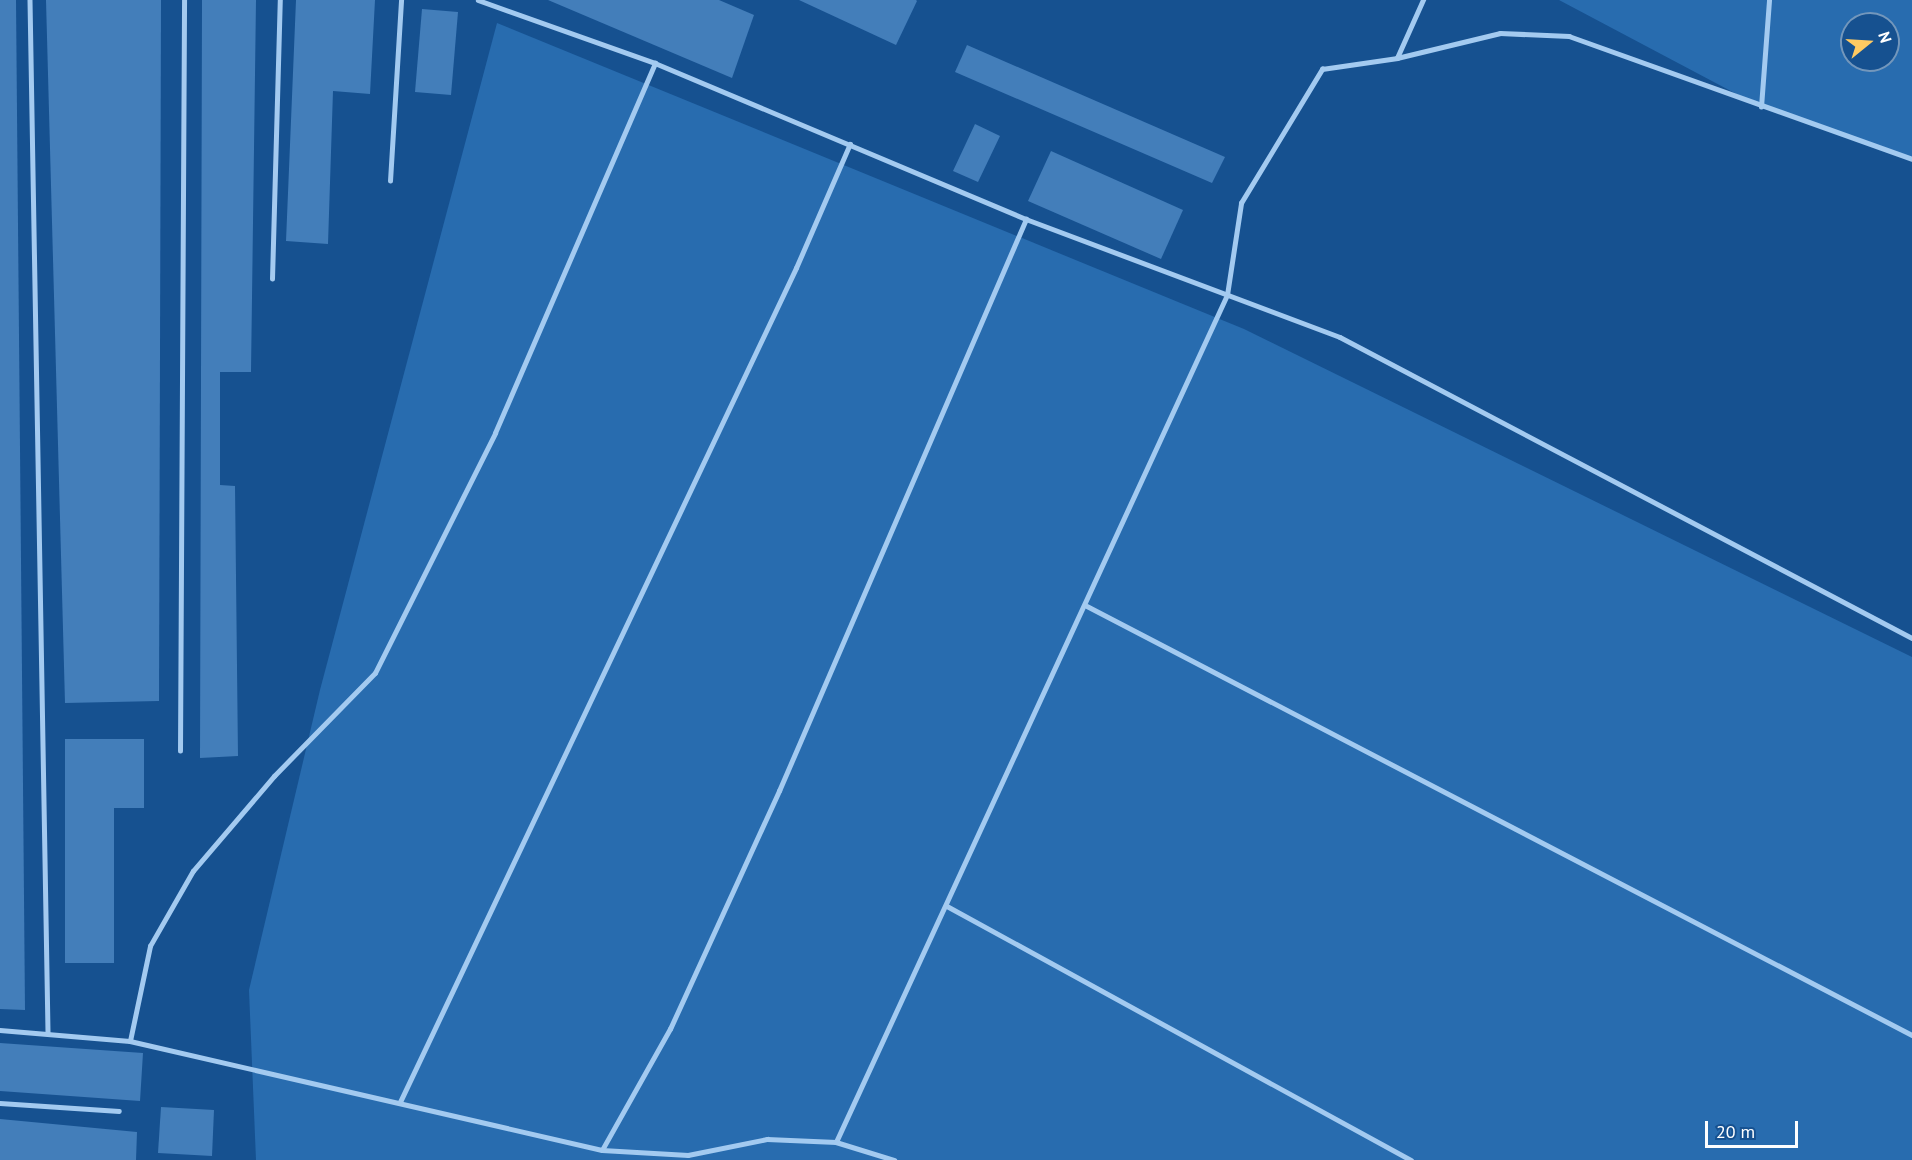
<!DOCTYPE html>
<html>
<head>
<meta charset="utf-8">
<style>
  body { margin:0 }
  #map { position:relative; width:1912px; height:1160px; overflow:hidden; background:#165190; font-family:"PT Sans",sans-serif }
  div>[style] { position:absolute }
  .green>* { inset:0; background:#286caf }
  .building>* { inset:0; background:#437eba }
  .service>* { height:4.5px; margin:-2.25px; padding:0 2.25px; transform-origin:2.25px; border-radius:2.25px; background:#a3caf0 }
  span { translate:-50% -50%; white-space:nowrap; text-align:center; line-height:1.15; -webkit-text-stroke:6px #165190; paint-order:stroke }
  .north { position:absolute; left:1840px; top:12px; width:60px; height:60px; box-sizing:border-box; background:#165190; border:2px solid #7397bc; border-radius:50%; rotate:72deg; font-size:16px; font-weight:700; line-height:24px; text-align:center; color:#fff }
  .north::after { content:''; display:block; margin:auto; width:21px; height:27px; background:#ffca62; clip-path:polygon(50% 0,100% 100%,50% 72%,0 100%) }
  .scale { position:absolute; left:1705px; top:1121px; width:93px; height:27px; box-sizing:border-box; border:3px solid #fff; border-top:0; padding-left:8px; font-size:18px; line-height:21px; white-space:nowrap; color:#fff; -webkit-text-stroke:4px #165190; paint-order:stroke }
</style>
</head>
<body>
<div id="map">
  <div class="green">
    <div style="clip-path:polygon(evenodd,1559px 0,1912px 0,1912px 159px,1761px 107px,1559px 0,1852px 24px,1888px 24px,1888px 60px,1852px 60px,1852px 24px)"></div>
    <div style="clip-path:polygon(497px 23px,1244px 329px,1912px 657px,1912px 1160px,256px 1160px,249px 990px,320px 690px)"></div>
  </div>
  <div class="building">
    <div style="clip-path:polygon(0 0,16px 0,25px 1010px,0 1009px)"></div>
    <div style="clip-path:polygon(46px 0,161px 0,159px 701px,65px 703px)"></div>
    <div style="clip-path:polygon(202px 0,256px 0,251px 372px,220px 372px,220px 485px,235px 486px,238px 756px,200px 758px)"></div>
    <div style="clip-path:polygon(296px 0,375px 0,370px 94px,333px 91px,328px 244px,286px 241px)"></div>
    <div style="clip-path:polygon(548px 0,719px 0,754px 15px,732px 78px)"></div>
    <div style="clip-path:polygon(799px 0,916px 0,917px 1px,896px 45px)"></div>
    <div style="clip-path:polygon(422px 9px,458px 12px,451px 95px,415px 92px)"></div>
    <div style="clip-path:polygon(967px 45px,1225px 157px,1212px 183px,955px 72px)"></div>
    <div style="clip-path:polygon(975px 124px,1000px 136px,978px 182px,953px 171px)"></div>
    <div style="clip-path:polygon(1051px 151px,1183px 210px,1161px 259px,1028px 201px)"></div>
    <div style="clip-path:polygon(65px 739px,144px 739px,144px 808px,114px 808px,114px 963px,65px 963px)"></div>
    <div style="clip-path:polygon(0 1043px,143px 1053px,140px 1101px,0 1091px)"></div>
    <div style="clip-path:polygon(161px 1107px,214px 1110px,212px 1156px,158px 1153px)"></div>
    <div style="clip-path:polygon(0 1119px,137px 1132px,136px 1160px,0 1160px)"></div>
  </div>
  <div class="service">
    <div style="left:30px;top:0;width:1033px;rotate:89deg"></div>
    <div style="left:478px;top:0;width:188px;rotate:19.6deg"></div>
    <div style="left:1397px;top:58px;width:106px;rotate:-13.6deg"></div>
    <div style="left:1500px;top:33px;width:69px;rotate:2.5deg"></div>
    <div style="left:1569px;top:36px;width:364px;rotate:19.7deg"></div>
    <div style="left:1761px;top:107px;width:107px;rotate:-85.7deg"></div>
    <div style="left:390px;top:181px;width:181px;rotate:-86.5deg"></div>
    <div style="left:272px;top:279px;width:279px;rotate:-88.4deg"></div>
    <div style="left:1087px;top:606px;width:930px;rotate:27.47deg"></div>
    <div style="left:180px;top:751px;width:751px;rotate:-89.69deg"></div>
    <div style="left:947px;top:906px;width:529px;rotate:28.7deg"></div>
    <div style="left:0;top:1030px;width:130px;rotate:4.8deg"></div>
    <div style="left:130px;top:1041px;width:484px;rotate:13deg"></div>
    <div style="left:602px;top:1150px;width:86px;rotate:3.3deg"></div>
    <div style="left:688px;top:1155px;width:81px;rotate:-11.4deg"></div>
    <div style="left:767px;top:1139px;width:69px;rotate:2.5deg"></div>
    <div style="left:836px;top:1142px;width:933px;rotate:-65.22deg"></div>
    <div style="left:1227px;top:295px;width:93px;rotate:-81.3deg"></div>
    <div style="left:1241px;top:203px;width:157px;rotate:-58.8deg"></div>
    <div style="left:1322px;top:69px;width:76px;rotate:-8.3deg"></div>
    <div style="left:1397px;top:58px;width:64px;rotate:-65.9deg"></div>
    <div style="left:130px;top:1041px;width:97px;rotate:-78.1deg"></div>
    <div style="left:150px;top:946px;width:86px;rotate:-60.2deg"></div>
    <div style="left:193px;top:871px;width:125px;rotate:-49.5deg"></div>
    <div style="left:274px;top:776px;width:144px;rotate:-45.6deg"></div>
    <div style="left:375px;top:673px;width:268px;rotate:-63.4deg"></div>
    <div style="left:495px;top:433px;width:403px;rotate:-66.6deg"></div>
    <div style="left:655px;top:63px;width:402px;rotate:22.8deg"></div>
    <div style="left:1026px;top:219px;width:335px;rotate:20.6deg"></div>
    <div style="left:1340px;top:337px;width:646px;rotate:27.75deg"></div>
    <div style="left:400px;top:1102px;width:923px;rotate:-64.6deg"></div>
    <div style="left:796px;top:268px;width:135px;rotate:-66.5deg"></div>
    <div style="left:0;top:1103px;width:119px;rotate:3.8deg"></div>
    <div style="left:836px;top:1142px;width:61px;rotate:17.2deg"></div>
    <div style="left:602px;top:1150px;width:139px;rotate:-60.7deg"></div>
    <div style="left:670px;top:1029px;width:262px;rotate:-65.4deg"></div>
    <div style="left:779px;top:791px;width:623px;rotate:-66.64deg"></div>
  </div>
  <div class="north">N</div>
  <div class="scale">20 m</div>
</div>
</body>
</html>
